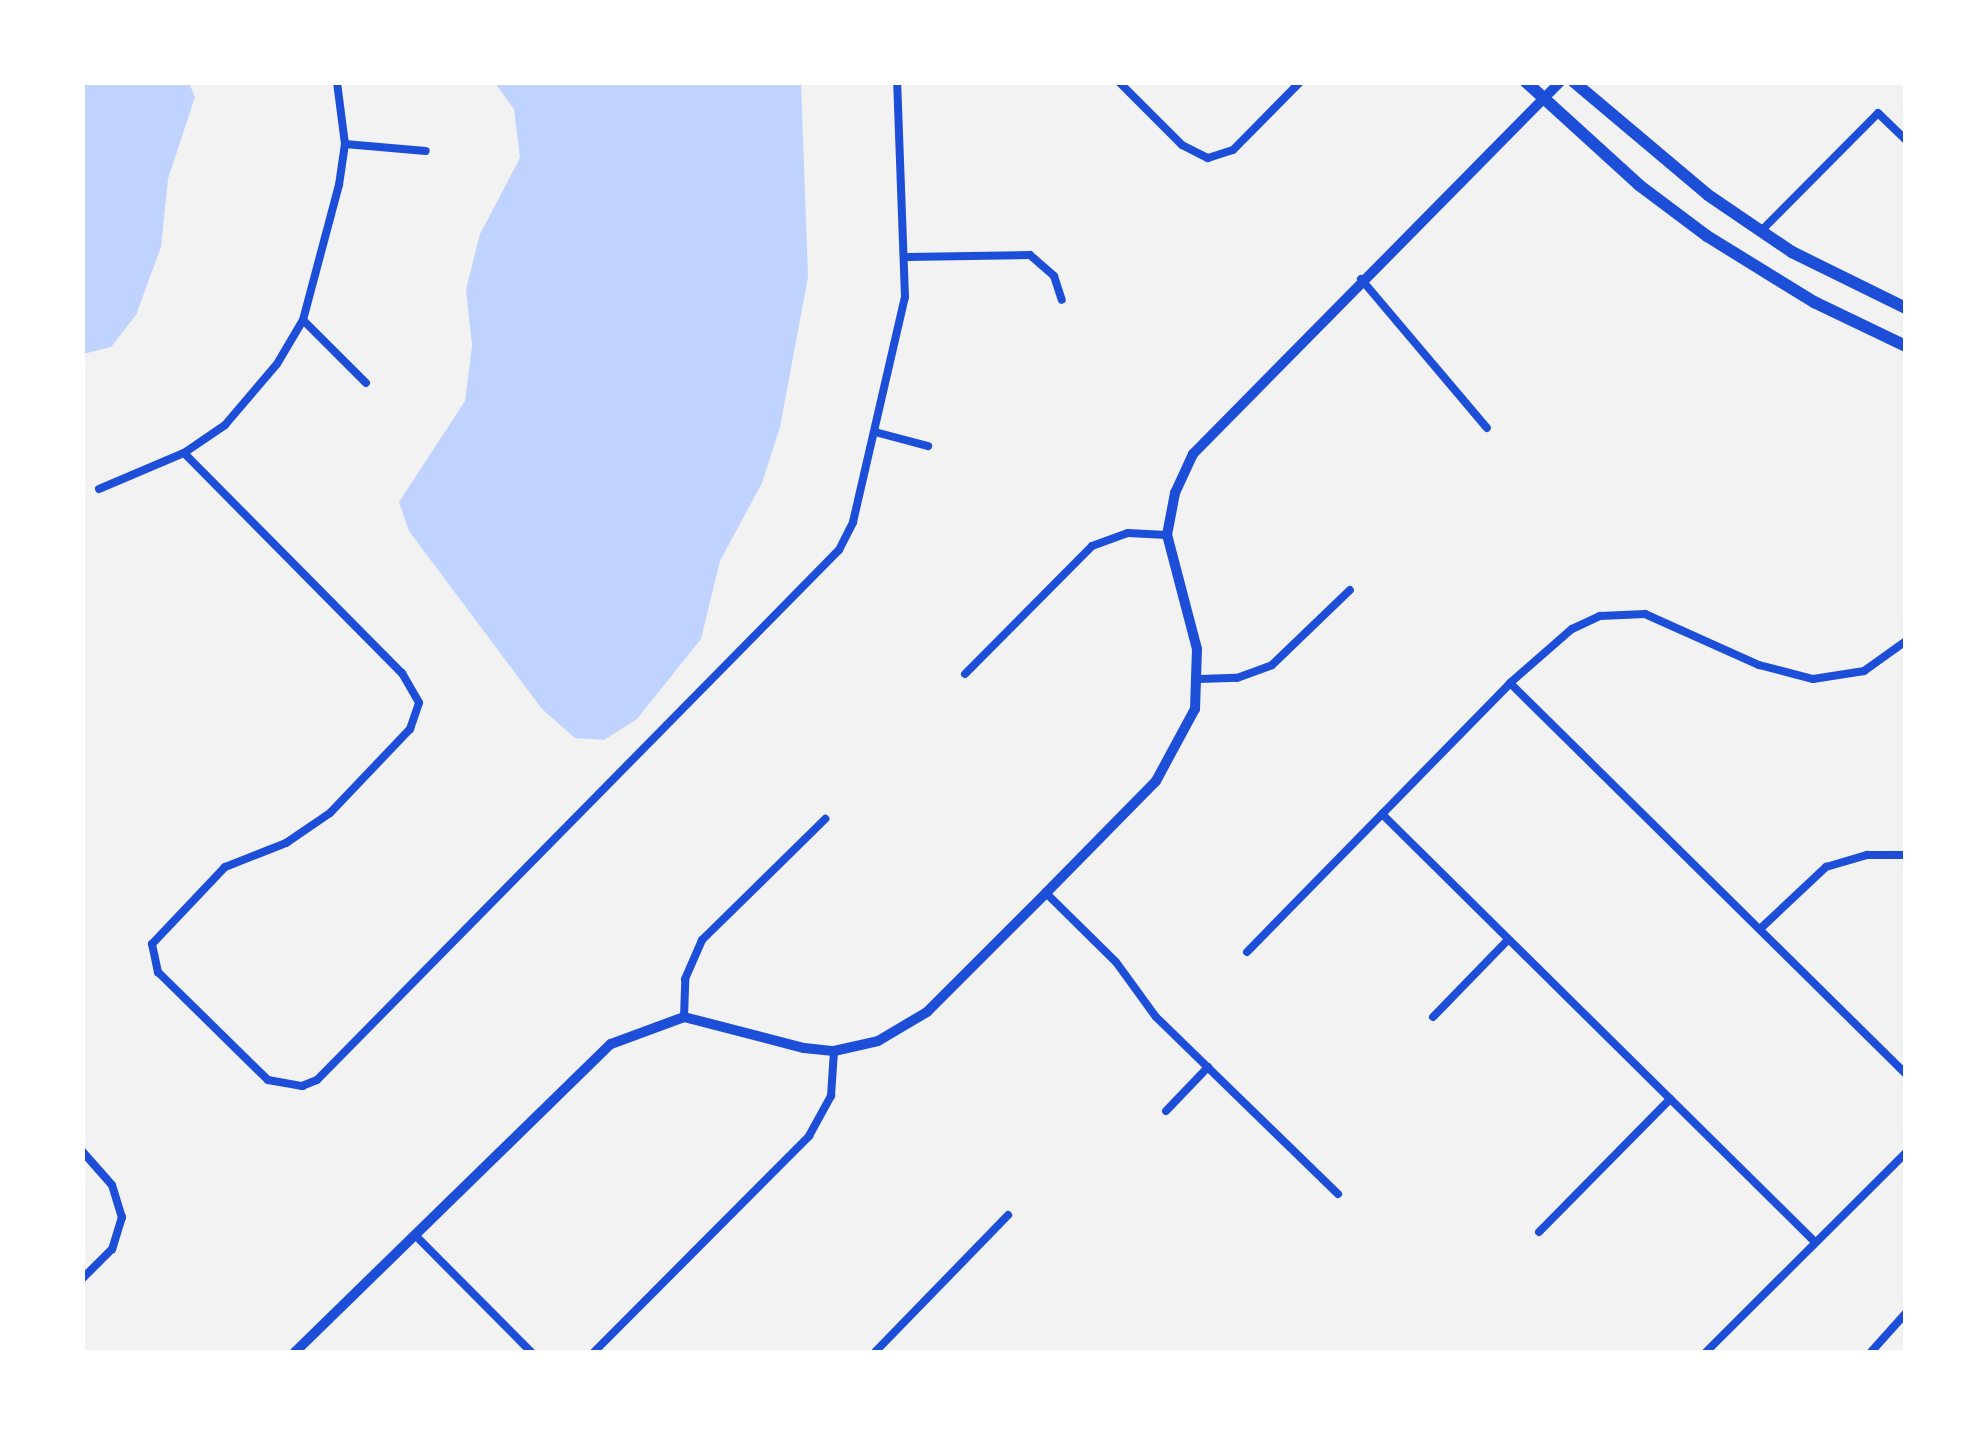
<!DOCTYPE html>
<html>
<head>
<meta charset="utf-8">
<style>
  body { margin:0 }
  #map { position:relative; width:1988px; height:1435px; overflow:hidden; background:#f2f2f2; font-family:"Golos Text",sans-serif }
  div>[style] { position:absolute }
  .water>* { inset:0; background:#bfd3fe }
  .minor>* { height:8px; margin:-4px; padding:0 4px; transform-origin:4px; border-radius:4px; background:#1d4ed8 }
  .tertiary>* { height:10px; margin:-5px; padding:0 5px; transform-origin:5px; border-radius:5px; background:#1d4ed8 }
  .primary>* { height:12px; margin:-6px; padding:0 6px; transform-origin:6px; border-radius:6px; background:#1d4ed8 }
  span { translate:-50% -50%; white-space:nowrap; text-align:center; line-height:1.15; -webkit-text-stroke:10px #fff; paint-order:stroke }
  .frame { position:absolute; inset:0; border:85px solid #fff; pointer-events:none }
</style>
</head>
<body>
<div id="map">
  <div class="water">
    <div style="clip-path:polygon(83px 82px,189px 83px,195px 97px,168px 179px,161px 247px,136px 315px,111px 347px,83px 354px)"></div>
    <div style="clip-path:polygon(495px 83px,801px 83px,808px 277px,780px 427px,762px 483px,720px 561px,701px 639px,637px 719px,604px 740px,575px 738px,542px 709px,409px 531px,399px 502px,465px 401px,472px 346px,466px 290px,480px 234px,520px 158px,514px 109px)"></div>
  </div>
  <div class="minor">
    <div style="left:1119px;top:82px;width:89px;rotate:45deg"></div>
    <div style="left:1182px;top:145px;width:29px;rotate:27deg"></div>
    <div style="left:1208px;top:158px;width:26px;rotate:-18deg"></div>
    <div style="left:1233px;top:150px;width:95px;rotate:-45.4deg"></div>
    <div style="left:345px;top:144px;width:81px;rotate:4.9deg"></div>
    <div style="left:1761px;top:231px;width:166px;rotate:-45.2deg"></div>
    <div style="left:1878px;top:113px;width:39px;rotate:44deg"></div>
    <div style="left:907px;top:257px;width:123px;rotate:-0.9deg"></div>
    <div style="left:1030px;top:255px;width:32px;rotate:41deg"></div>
    <div style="left:1054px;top:276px;width:25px;rotate:72deg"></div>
    <div style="left:1361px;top:279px;width:195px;rotate:49.8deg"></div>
    <div style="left:303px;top:320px;width:89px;rotate:45deg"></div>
    <div style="left:875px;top:432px;width:55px;rotate:14.8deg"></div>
    <div style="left:184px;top:453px;width:310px;rotate:45.3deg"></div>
    <div style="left:402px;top:673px;width:34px;rotate:60deg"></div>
    <div style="left:419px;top:703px;width:28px;rotate:109deg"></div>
    <div style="left:410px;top:729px;width:116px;rotate:133.6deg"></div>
    <div style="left:330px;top:813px;width:53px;rotate:145.7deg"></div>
    <div style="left:286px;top:843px;width:66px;rotate:158.5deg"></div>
    <div style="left:225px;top:867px;width:106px;rotate:133.5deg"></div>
    <div style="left:152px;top:944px;width:29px;rotate:78deg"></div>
    <div style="left:158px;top:972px;width:154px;rotate:44.5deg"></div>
    <div style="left:268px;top:1080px;width:35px;rotate:10deg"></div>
    <div style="left:302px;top:1086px;width:16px;rotate:-22deg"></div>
    <div style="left:317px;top:1080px;width:744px;rotate:-45.44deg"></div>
    <div style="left:839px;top:550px;width:31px;rotate:-63deg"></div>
    <div style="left:853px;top:522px;width:231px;rotate:-77deg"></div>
    <div style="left:905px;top:297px;width:215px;rotate:-92.1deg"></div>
    <div style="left:99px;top:489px;width:92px;rotate:-23deg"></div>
    <div style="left:184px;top:453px;width:50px;rotate:-34.3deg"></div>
    <div style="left:225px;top:425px;width:80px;rotate:-49.6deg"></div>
    <div style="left:277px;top:364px;width:51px;rotate:-59.4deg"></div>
    <div style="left:303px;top:320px;width:140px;rotate:-75.1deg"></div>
    <div style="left:339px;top:185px;width:41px;rotate:-81.7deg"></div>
    <div style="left:345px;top:144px;width:63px;rotate:-97.4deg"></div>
    <div style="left:965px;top:674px;width:180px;rotate:-45.2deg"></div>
    <div style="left:1092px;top:546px;width:38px;rotate:-20deg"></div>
    <div style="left:1128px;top:533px;width:39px;rotate:3deg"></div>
    <div style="left:1199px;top:679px;width:38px;rotate:-2deg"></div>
    <div style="left:1237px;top:678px;width:37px;rotate:-20deg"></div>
    <div style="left:1272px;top:665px;width:108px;rotate:-43.9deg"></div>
    <div style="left:1510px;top:683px;width:557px;rotate:44.64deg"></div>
    <div style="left:1382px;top:814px;width:609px;rotate:44.67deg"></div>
    <div style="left:1046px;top:893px;width:98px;rotate:44.6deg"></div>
    <div style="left:1116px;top:962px;width:68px;rotate:54deg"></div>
    <div style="left:1156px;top:1017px;width:254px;rotate:44.2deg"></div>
    <div style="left:1760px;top:929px;width:91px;rotate:-43.2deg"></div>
    <div style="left:1826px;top:867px;width:43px;rotate:-16.3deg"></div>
    <div style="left:1867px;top:855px;width:39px"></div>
    <div style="left:1247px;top:952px;width:376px;rotate:-45.6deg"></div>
    <div style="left:1510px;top:683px;width:82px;rotate:-41.1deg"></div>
    <div style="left:1572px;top:629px;width:31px;rotate:-25deg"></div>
    <div style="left:1600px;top:616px;width:45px;rotate:-2.5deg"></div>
    <div style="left:1645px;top:614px;width:125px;rotate:24.1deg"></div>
    <div style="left:1759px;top:665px;width:56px;rotate:14.5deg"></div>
    <div style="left:1813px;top:679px;width:52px;rotate:-8.9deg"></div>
    <div style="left:1864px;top:671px;width:52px;rotate:-35.5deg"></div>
    <div style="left:684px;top:1017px;width:38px;rotate:-88deg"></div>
    <div style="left:685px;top:979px;width:43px;rotate:-66.4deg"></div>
    <div style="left:702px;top:940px;width:173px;rotate:-44.5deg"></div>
    <div style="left:1433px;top:1017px;width:107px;rotate:-45.8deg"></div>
    <div style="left:1166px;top:1111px;width:61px;rotate:-46.3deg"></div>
    <div style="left:82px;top:1151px;width:45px;rotate:48.6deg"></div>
    <div style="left:112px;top:1185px;width:34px;rotate:73deg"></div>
    <div style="left:122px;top:1217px;width:34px;rotate:107deg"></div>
    <div style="left:112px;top:1249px;width:42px;rotate:135deg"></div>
    <div style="left:1539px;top:1232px;width:187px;rotate:-45.4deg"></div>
    <div style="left:415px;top:1235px;width:165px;rotate:45.2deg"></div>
    <div style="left:594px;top:1352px;width:305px;rotate:-45.1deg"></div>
    <div style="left:809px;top:1136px;width:46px;rotate:-61.2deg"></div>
    <div style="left:831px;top:1096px;width:45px;rotate:-86.2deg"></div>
    <div style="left:875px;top:1352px;width:191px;rotate:-45.8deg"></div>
    <div style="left:1706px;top:1352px;width:282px;rotate:-44.9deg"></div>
    <div style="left:1871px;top:1352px;width:52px;rotate:-48.1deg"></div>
  </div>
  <div class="tertiary">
    <div style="left:295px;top:1352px;width:441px;rotate:-44.3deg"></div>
    <div style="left:611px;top:1044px;width:78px;rotate:-20.3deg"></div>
    <div style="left:684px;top:1017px;width:124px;rotate:14.5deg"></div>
    <div style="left:804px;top:1048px;width:30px;rotate:6deg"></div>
    <div style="left:834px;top:1051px;width:45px;rotate:-12.8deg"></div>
    <div style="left:878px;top:1041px;width:57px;rotate:-30.6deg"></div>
    <div style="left:927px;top:1012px;width:168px;rotate:-45deg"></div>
    <div style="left:1046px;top:893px;width:157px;rotate:-45.5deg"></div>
    <div style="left:1156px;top:781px;width:82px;rotate:-61.6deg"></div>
    <div style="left:1195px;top:709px;width:60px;rotate:-88.1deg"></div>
    <div style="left:1197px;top:649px;width:118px;rotate:-104.7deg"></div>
    <div style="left:1167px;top:535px;width:43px;rotate:-79.2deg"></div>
    <div style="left:1175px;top:493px;width:43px;rotate:-65.2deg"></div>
    <div style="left:1193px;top:454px;width:523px;rotate:-45.39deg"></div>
  </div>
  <div class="primary">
    <div style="left:1526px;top:82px;width:153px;rotate:42.3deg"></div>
    <div style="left:1639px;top:185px;width:85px;rotate:36.9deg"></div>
    <div style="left:1707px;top:236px;width:126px;rotate:31.7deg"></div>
    <div style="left:1814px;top:302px;width:102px;rotate:25.6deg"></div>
    <div style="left:1574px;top:82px;width:175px;rotate:40.1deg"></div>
    <div style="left:1708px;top:195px;width:102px;rotate:34.2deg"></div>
    <div style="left:1792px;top:252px;width:127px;rotate:26.2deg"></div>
  </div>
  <div class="frame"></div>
</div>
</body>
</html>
